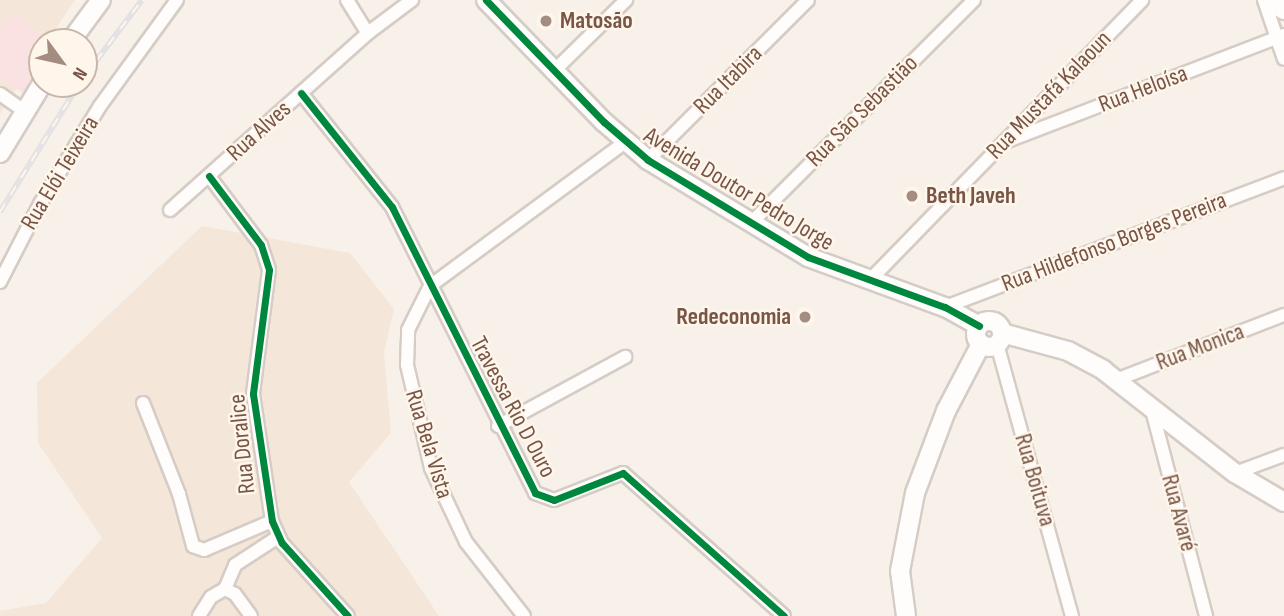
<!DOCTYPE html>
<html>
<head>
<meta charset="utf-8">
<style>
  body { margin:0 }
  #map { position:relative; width:1284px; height:616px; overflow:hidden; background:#f8f1e9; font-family:"Sofia Sans Condensed",sans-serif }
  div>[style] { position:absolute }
  .residential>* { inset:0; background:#f4e6d9 }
  .medical>* { inset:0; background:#fae2e2 }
  .roads { filter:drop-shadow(2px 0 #d6ccc6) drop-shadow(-2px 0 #d6ccc6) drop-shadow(0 2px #d6ccc6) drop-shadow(0 -2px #d6ccc6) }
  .street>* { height:12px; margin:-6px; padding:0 6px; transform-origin:6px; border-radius:6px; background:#fefdfc }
  .secondary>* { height:18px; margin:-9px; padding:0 9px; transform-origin:9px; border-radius:9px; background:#fefdfc }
  .secondary>.ring { margin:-9px; padding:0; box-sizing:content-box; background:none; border:18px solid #fefdfc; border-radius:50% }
  .rail>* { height:6px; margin-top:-3px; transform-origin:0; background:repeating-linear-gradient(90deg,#fff6eb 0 10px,#e4e1e5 0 20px); box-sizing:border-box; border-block:2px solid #e4e1e5 }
  .cycleway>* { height:7px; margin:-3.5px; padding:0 3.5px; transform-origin:3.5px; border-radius:3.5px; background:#00873e }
  .dots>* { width:19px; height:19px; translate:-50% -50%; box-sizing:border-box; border:4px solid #fff6eb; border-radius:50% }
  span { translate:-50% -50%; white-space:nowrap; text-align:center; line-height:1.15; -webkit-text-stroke:5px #fff6eb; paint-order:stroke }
  .poi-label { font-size:24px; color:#785547; font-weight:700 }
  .left { translate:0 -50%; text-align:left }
  .right { translate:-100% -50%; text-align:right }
  .street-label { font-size:24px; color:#785547 }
  .north { position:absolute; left:28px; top:28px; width:70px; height:70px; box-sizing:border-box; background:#fff6eb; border:2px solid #c9b6a9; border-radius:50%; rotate:123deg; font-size:19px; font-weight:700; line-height:28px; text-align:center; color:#785547 }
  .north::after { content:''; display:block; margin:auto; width:24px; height:32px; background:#a58c80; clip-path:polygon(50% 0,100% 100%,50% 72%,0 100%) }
</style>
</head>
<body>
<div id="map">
  <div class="residential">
    <div style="clip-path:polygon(0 0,75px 0,47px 42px,42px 42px,42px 50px,0 114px)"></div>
    <div style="clip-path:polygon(202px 226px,350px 253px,394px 309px,384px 353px,391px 433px,349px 482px,439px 616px,0 616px,0 611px,46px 603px,102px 538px,38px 443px,37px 383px)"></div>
  </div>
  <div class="medical">
    <div style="clip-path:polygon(13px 12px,52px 42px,42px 42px,42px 66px,24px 94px,0 78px,0 30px)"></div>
  </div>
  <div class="roads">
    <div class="street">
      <div style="left:347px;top:0;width:39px;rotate:58deg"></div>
      <div style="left:1264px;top:0;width:62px;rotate:71.3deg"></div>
      <div style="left:553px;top:72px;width:103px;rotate:-44.6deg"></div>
      <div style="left:301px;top:93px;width:146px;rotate:51.4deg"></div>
      <div style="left:392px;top:207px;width:320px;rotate:63.4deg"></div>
      <div style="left:535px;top:493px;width:20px;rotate:20deg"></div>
      <div style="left:554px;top:500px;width:74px;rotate:-21.4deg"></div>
      <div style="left:623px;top:473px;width:215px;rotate:41.6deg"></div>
      <div style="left:0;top:94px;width:29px;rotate:35deg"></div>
      <div style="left:1005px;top:142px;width:299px;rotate:-21deg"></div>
      <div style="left:648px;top:160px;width:226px;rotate:-45deg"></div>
      <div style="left:209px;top:176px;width:86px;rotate:53deg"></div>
      <div style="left:261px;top:245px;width:26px;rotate:72deg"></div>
      <div style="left:269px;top:270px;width:125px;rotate:97.4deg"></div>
      <div style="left:253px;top:394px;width:128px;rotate:81.5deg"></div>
      <div style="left:272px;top:521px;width:24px;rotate:66deg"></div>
      <div style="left:282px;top:543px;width:98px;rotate:47.9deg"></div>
      <div style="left:170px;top:210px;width:266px;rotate:-41.8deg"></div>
      <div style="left:368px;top:33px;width:55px;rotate:-36.9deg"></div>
      <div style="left:752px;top:222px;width:314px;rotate:-45deg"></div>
      <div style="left:869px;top:281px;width:392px;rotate:-45.8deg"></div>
      <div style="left:0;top:282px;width:88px;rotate:-62.9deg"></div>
      <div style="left:40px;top:204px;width:115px;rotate:-58.5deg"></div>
      <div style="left:100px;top:106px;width:131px;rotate:-54deg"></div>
      <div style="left:945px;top:307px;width:363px;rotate:-20.8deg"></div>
      <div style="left:997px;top:344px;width:282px;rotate:74.6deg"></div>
      <div style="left:1116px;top:380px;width:180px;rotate:-21.2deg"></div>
      <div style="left:143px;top:403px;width:98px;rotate:68.4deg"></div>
      <div style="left:179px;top:494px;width:54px;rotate:74.9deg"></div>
      <div style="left:193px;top:546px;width:12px;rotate:20deg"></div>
      <div style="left:204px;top:550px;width:74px;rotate:-23.1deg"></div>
      <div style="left:1152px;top:410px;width:213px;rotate:75.3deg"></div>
      <div style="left:498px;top:426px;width:145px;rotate:-28.5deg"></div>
      <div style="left:1235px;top:473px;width:52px;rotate:-20.2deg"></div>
      <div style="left:225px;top:589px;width:26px;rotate:-67deg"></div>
      <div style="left:235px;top:565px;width:51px;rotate:-33.1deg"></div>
      <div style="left:199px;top:616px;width:22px;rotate:-58deg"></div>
      <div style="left:211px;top:597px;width:16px;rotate:-30deg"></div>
      <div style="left:225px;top:589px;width:11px;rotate:27deg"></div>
      <div style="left:235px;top:594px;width:27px;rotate:54deg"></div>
      <div style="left:524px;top:616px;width:94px;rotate:-128.1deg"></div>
      <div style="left:466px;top:542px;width:82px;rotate:-115.3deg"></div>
      <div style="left:431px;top:468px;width:106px;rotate:-103.1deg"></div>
      <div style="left:407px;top:365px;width:35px;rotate:-88deg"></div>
      <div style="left:408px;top:330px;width:49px;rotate:-63.4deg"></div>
      <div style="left:430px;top:286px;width:242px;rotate:-36.4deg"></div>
    </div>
    <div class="secondary">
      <div style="left:486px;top:0;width:170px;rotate:46deg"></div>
      <div style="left:604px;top:122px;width:58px;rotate:40.8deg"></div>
      <div style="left:648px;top:160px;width:187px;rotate:31.2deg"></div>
      <div style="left:808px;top:257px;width:146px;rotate:20.1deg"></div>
      <div style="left:945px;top:307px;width:39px;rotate:29deg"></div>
      <div style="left:1268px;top:0;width:19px;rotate:32deg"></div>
      <div style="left:70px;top:42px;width:52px;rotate:-53.6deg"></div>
      <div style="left:0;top:153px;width:81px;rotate:-58.7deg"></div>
      <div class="ring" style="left:976px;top:321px;width:8px;height:8px"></div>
      <div style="left:1002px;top:333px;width:68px;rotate:15.3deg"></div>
      <div style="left:1068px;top:351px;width:40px;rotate:28deg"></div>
      <div style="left:1103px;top:370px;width:167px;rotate:38deg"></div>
      <div style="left:1235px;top:473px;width:57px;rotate:30.6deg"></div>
      <div style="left:906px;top:616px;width:45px;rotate:-97.6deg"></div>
      <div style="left:900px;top:571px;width:79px;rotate:-79.1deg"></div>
      <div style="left:915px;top:493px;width:88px;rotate:-69.3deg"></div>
      <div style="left:946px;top:411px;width:76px;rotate:-62.4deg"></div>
    </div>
  </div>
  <div class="rail">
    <div style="left:84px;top:77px;width:96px;rotate:-53deg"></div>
    <div style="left:0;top:212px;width:150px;rotate:-58.3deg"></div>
  </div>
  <div class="cycleway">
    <div style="left:486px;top:0;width:170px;rotate:46deg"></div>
    <div style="left:604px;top:122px;width:58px;rotate:40.8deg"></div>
    <div style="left:648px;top:160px;width:187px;rotate:31.2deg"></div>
    <div style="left:808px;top:257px;width:146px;rotate:20.1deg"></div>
    <div style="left:945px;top:307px;width:39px;rotate:29deg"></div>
    <div style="left:301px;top:93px;width:146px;rotate:51.4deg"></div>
    <div style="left:392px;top:207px;width:320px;rotate:63.4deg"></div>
    <div style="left:535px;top:493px;width:20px;rotate:20deg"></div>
    <div style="left:554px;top:500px;width:74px;rotate:-21.4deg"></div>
    <div style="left:623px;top:473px;width:215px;rotate:41.6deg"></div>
    <div style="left:209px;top:176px;width:86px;rotate:53deg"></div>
    <div style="left:261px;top:245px;width:26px;rotate:72deg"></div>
    <div style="left:269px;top:270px;width:125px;rotate:97.4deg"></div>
    <div style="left:253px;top:394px;width:128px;rotate:81.5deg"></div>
    <div style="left:272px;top:521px;width:24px;rotate:66deg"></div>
    <div style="left:282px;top:543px;width:98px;rotate:47.9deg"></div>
  </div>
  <div class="dots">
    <div style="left:546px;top:21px;background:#a58c80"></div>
    <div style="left:912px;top:196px;background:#a58c80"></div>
    <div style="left:805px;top:317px;background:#a58c80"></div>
  </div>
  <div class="poi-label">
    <span class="left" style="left:560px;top:21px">Matosão</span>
    <span class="left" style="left:926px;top:196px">Beth Javeh</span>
    <span class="right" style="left:791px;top:317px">Redeconomia</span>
  </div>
  <div class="street-label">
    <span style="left:728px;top:80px;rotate:-45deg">Rua Itabira</span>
    <span style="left:1143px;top:89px;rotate:-21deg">Rua Heloísa</span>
    <span style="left:1049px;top:95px;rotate:-46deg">Rua Mustafá Kalaoun</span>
    <span style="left:862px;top:111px;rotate:-45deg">Rua São Sebastião</span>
    <span style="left:259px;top:131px;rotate:-42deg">Rua Alves</span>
    <span style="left:60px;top:173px;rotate:-59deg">Rua Elói Teixeira</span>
    <span style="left:739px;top:189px;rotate:31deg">Avenida Doutor Pedro Jorge</span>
    <span style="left:1114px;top:242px;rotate:-21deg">Rua Hildefonso Borges Pereira</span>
    <span style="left:1200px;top:347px;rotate:-21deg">Rua Monica</span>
    <span style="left:513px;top:407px;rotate:62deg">Travessa Rio D Ouro</span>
    <span style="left:242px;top:444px;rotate:-96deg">Rua Doralice</span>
    <span style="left:429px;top:444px;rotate:73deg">Rua Bela Vista</span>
    <span style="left:1035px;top:480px;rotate:74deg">Rua Boituva</span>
    <span style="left:1179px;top:513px;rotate:75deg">Rua Avaré</span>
  </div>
  <div class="north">N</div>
</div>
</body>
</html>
